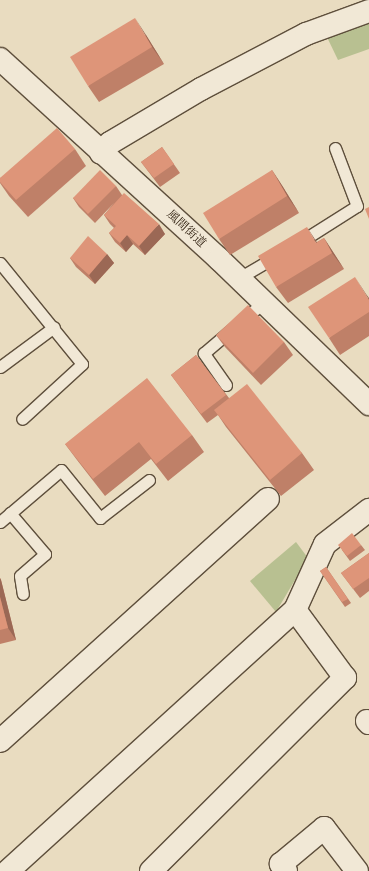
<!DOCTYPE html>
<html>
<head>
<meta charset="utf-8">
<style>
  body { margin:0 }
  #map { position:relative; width:369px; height:871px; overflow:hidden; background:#e9dcc0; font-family:"IM FELL Double Pica","Noto Serif JP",serif }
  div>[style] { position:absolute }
  .green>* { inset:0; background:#b8c091 }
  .roads { filter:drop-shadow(1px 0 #5e4f3c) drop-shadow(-1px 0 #5e4f3c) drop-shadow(0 1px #5e4f3c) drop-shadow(0 -1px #5e4f3c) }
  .service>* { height:11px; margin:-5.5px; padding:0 5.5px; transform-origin:5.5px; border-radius:5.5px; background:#f1e8d6 }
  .minor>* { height:22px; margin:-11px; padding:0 11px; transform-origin:11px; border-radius:11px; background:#f1e8d6 }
  .tertiary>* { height:22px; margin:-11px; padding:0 11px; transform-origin:11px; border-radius:11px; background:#f1e8d6 }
  .wall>* { inset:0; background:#bf8068 }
  .shaded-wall>* { inset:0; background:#9b6855 }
  .building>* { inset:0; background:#de9579 }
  span { translate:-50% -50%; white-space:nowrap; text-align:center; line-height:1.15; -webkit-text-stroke:3.5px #f1e8d6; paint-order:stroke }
  .street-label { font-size:12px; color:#302010 }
</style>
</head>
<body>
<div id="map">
  <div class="green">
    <div style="clip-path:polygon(369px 21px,369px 49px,338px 60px,325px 33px)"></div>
    <div style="clip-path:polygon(296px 542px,308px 558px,276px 612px,250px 581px)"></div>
  </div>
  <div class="roads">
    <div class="service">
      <div style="left:300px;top:242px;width:67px;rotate:-32.3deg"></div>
      <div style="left:357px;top:206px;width:62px;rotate:-110.8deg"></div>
      <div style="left:0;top:263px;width:130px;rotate:50.9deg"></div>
      <div style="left:82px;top:364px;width:81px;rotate:137.5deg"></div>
      <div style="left:239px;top:278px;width:42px;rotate:-30.3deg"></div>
      <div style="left:0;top:367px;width:67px;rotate:-36.5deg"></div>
      <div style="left:226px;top:385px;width:39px;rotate:-125deg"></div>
      <div style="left:204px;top:353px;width:79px;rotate:-40.4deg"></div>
      <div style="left:10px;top:513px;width:54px;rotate:49.5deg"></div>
      <div style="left:45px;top:554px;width:33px;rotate:139deg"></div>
      <div style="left:20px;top:576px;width:18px;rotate:81deg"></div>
      <div style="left:0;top:522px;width:80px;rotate:-40.4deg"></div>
      <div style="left:61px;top:470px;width:62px;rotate:50.9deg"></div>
      <div style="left:100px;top:518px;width:62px;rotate:-37.8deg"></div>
    </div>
    <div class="minor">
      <div style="left:101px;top:153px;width:13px;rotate:-48deg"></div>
      <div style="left:110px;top:143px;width:106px;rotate:-30.7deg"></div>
      <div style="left:201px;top:89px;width:119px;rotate:-27.6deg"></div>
      <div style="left:306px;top:34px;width:67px;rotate:-20.1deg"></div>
      <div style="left:367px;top:721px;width:3px;rotate:45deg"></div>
      <div style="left:0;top:741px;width:361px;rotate:-42.1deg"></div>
      <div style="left:8px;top:871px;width:388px;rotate:-42.3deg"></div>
      <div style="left:295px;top:610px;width:72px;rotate:-65.6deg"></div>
      <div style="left:325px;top:544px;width:56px;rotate:-37.7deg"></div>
      <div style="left:151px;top:871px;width:274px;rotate:-44.9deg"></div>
      <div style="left:345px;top:678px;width:84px;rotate:-126.3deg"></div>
      <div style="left:286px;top:871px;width:9px;rotate:-126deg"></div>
      <div style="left:281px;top:864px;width:56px;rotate:-39.9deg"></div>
      <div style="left:324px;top:828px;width:54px;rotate:52.5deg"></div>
    </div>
    <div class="tertiary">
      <div style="left:0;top:59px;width:297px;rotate:42.4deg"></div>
      <div style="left:219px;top:259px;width:209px;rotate:44deg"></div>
    </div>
  </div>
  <div class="wall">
    <div style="clip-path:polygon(146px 35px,164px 64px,99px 102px,88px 86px)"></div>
    <div style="clip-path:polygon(162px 147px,180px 173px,160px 187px,141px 162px)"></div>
    <div style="clip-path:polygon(75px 149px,86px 166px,28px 217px,9px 196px,0 183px,0 178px)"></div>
    <div style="clip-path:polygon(272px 170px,283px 187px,299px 213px,230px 255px,219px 239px)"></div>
    <div style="clip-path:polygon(116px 186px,122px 195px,165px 234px,145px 255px,133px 244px,126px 252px,115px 242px,109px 233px,114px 228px,110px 224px,104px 215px,114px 203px,95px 223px,79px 207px,73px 198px)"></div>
    <div style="clip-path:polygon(324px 238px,335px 255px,344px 269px,288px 303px,276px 287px,317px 242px)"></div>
    <div style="clip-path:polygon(107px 254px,114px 263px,95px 284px,76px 267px,70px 258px)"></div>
    <div style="clip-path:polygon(369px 298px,369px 336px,340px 355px,329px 338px)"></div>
    <div style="clip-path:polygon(216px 335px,284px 342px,293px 355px,261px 385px,225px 347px)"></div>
    <div style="clip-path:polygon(196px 355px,229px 398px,302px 453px,314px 470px,281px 496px,226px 427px,218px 415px,207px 423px,171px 375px)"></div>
    <div style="clip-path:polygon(192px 435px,204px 452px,168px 481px,151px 459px,105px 496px,77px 460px,65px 444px)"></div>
    <div style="clip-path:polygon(361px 545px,365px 550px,350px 561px,342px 550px)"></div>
    <div style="clip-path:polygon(369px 553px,369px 591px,360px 598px,341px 573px)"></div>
    <div style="clip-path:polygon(326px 567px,351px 603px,345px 607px,320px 571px)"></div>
    <div style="clip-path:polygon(0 578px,1px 580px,16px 640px,0 644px)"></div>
  </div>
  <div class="shaded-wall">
    <div style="clip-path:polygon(135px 18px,146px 35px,164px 64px,152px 47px)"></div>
    <div style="clip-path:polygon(272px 170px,283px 187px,299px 213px,287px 196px)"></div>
    <div style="clip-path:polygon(159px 224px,165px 234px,145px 255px,139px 246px)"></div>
    <div style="clip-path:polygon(307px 227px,318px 244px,316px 243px)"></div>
    <div style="clip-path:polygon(127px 235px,133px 244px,126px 252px,120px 243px)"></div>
    <div style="clip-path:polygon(324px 238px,335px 255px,344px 269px,332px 253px)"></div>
    <div style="clip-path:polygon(107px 254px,114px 263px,95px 284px,89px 275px)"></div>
    <div style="clip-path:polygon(355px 277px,366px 294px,369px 298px,369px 300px)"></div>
    <div style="clip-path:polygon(0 578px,1px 580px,16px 640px,8px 628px,0 597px)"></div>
  </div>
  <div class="building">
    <div style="clip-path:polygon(135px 18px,152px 47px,88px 86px,70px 57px)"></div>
    <div style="clip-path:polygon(57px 128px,75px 149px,16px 200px,0 182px,0 178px)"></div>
    <div style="clip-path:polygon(162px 147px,174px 164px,154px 178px,141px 162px)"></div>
    <div style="clip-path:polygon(100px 170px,116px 186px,88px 214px,73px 198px)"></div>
    <div style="clip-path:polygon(272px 170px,287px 196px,219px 239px,203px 213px)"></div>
    <div style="clip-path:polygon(124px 193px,159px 224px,139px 246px,127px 235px,120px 243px,109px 233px,116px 226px,104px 215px)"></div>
    <div style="clip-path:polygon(369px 207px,369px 219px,365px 209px)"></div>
    <div style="clip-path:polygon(307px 227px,316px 243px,324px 238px,332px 253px,276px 287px,258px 256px)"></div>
    <div style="clip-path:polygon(88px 236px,107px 254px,89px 275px,70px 258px)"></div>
    <div style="clip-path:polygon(355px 277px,369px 300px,369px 312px,329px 338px,308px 307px)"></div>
    <div style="clip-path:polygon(248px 305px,284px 342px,253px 373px,216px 335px)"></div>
    <div style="clip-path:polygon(196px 355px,226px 395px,201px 414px,171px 375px)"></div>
    <div style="clip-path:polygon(147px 378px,192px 435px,156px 464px,139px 442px,93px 479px,65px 444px)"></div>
    <div style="clip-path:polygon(247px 384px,302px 453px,270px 480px,214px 410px)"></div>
    <div style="clip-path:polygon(352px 533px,361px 545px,347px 556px,338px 545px)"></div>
    <div style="clip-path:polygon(369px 553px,369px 578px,353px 589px,341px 573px)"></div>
    <div style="clip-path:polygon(326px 567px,348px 599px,342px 602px,320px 571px)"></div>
    <div style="clip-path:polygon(0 597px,8px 628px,0 630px)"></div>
  </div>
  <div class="street-label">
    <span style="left:186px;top:229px;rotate:43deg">風間街道</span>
  </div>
</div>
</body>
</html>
